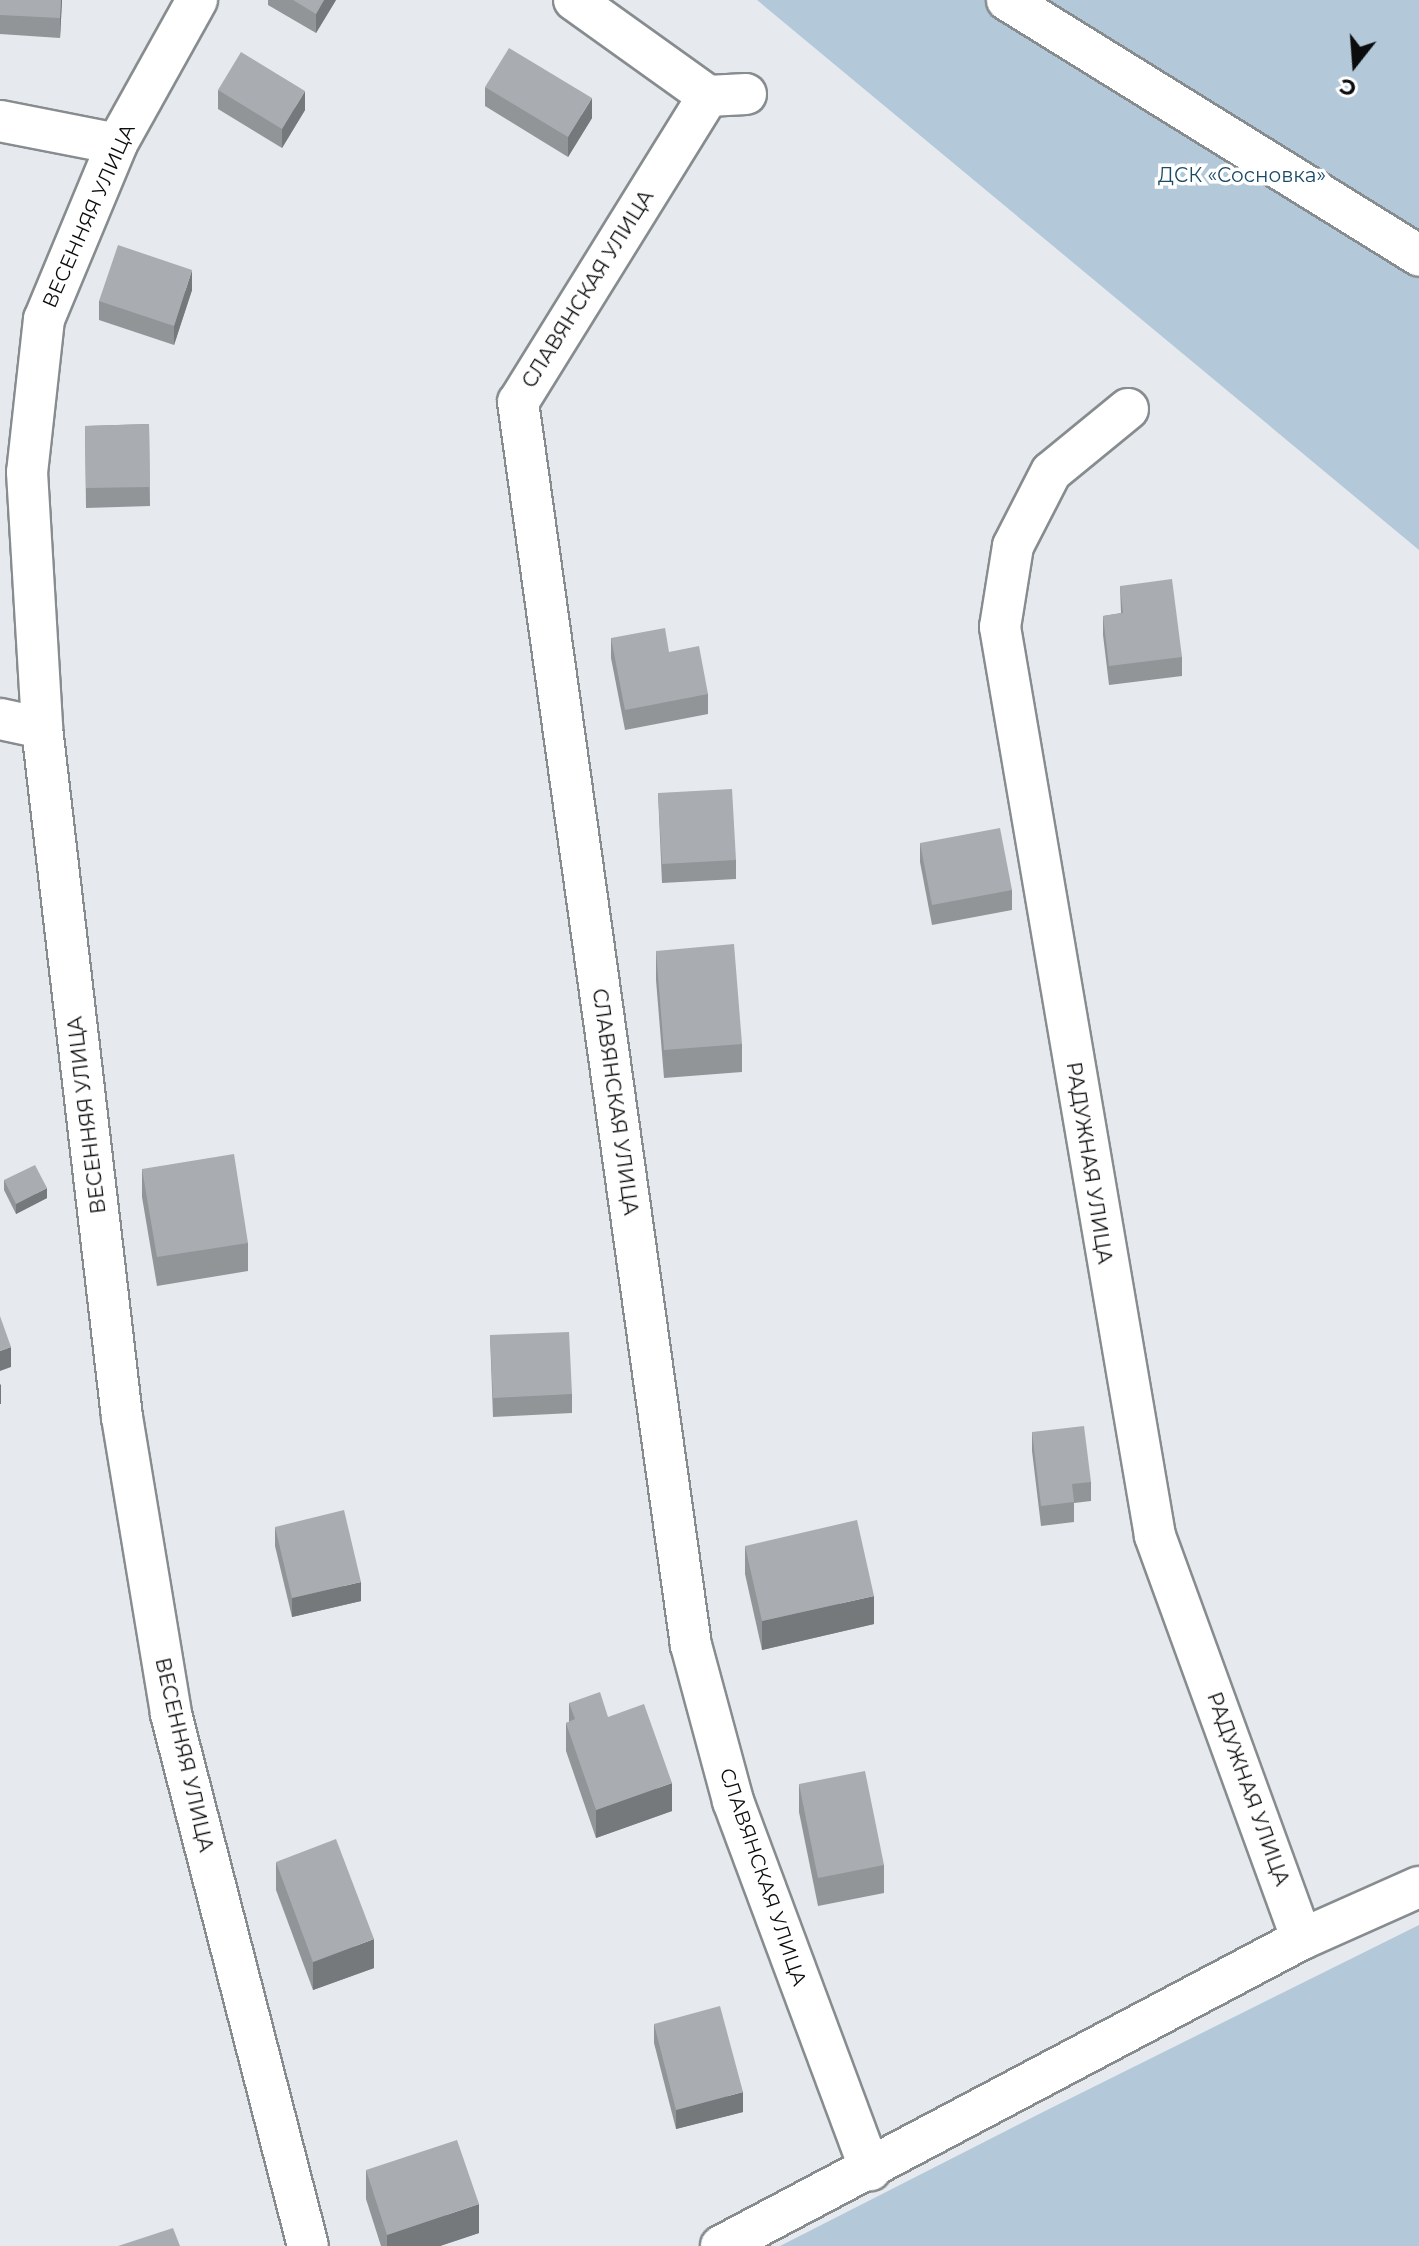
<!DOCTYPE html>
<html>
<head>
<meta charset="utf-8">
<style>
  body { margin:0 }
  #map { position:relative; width:1419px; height:2246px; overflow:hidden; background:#e6eaee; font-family:Montserrat,sans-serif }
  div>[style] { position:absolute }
  .green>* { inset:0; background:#b3c9d9 }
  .roads { filter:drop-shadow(2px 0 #878c8f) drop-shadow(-2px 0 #878c8f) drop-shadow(0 2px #878c8f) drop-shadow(0 -2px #878c8f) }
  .street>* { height:40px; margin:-20px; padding:0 20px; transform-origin:20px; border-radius:20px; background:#fff }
  .wall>* { inset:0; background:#919598 }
  .shaded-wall>* { inset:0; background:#76797c }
  .building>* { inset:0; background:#a9adb1 }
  span { translate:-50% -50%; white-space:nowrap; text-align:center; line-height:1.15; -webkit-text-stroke:7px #fff; paint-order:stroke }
  .park-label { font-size:20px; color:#194a68 }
  .street-label { font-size:20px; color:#0b0c0d }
  .north { position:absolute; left:1315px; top:24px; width:80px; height:80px; -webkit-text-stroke:6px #fff; paint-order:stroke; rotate:197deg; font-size:22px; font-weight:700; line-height:32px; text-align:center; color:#0b0c0d }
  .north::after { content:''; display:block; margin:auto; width:28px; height:36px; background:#0b0c0d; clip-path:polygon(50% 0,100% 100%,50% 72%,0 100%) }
</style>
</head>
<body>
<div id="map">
  <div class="green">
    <div style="clip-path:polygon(757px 0,1419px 0,1419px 550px)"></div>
    <div style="clip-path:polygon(1419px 1925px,1419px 2246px,780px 2246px,1047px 2110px)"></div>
  </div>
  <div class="roads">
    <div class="street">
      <div style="left:197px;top:0;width:165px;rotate:119.1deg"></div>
      <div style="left:117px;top:144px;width:190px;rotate:112.6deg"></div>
      <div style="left:44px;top:319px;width:154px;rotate:96.3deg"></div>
      <div style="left:27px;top:472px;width:256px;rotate:86.6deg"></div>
      <div style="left:42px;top:728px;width:694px;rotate:83.38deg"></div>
      <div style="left:122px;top:1417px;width:301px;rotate:80.6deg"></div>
      <div style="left:171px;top:1714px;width:549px;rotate:75.56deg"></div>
      <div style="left:574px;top:0;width:165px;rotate:35.6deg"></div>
      <div style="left:1007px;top:0;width:485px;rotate:31.8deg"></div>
      <div style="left:746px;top:94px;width:38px;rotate:177deg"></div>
      <div style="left:708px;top:96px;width:360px;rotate:121.8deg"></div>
      <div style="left:518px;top:402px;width:1255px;rotate:82.08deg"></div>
      <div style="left:691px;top:1645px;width:162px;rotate:74.9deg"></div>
      <div style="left:733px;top:1801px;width:394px;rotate:69.6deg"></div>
      <div style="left:0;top:121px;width:119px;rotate:11.1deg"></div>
      <div style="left:1128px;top:409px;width:99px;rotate:140.7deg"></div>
      <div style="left:1051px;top:472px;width:83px;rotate:117.2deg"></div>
      <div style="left:1013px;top:546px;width:82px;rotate:99.1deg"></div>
      <div style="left:1000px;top:627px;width:922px;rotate:80.32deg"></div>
      <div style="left:1155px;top:1536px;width:429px;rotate:70deg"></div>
      <div style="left:0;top:719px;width:43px;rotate:12.1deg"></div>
      <div style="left:721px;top:2246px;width:657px;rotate:-27.85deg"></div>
      <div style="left:1302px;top:1939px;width:128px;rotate:-24deg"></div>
    </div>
  </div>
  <div class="wall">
    <div style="clip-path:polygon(0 0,62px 0,60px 38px,0 34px)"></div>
    <div style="clip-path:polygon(268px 0,336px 0,316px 33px,268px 5px)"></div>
    <div style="clip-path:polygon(485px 87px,592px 118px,568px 157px,485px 106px)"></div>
    <div style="clip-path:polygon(218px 90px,305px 110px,282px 148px,218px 109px)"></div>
    <div style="clip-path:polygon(192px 290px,174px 345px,99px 320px,99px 301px)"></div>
    <div style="clip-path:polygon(149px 424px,150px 506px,86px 508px,85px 426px)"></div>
    <div style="clip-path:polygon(1120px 586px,1182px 657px,1182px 676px,1109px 685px,1103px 635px,1103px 616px,1121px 613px)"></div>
    <div style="clip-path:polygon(611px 638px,669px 652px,708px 694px,708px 714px,625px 730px,611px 658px)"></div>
    <div style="clip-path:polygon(658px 793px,736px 860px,736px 879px,662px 883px)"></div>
    <div style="clip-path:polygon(920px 843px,1012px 890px,1012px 910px,932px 925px,920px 862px)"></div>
    <div style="clip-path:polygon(656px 951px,742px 1044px,742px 1072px,664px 1078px,656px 980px)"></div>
    <div style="clip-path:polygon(142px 1169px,248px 1243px,248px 1271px,157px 1286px,142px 1197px)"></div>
    <div style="clip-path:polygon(4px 1180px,47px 1198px,16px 1214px,4px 1190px)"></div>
    <div style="clip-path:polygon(490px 1335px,572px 1394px,572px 1413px,493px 1417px)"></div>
    <div style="clip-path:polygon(1032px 1432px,1091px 1482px,1091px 1501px,1074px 1503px,1074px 1522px,1041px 1526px,1032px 1451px)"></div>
    <div style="clip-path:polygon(275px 1527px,361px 1601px,292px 1617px,275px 1546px)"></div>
    <div style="clip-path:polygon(745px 1546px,874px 1624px,762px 1650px,745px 1574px)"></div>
    <div style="clip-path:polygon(569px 1703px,608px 1717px,672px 1811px,596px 1838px,566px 1751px,566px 1723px,569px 1722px)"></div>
    <div style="clip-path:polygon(799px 1784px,884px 1865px,884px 1893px,818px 1906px,799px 1812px)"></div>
    <div style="clip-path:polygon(276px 1862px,374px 1968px,313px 1990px,276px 1890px)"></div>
    <div style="clip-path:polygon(654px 2024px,743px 2112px,676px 2129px,654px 2043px)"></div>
    <div style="clip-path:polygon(366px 2170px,479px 2233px,440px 2246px,381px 2246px,366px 2199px)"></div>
  </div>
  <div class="shaded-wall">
    <div style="clip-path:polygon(61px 0,62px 0,60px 38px,60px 18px)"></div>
    <div style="clip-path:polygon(324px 0,336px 0,316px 33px,316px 14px)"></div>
    <div style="clip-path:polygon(305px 91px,305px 110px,282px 148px,282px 129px)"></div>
    <div style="clip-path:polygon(592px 98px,592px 118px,568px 157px,568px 137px)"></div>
    <div style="clip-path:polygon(192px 270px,192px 290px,174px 345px,174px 326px)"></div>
    <div style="clip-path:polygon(47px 1188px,47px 1198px,16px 1214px,16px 1204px)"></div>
    <div style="clip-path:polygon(11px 1347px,11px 1367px,0 1371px,0 1351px)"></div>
    <div style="clip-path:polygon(1px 1384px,1px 1404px,0 1404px,0 1385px)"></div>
    <div style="clip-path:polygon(361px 1582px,361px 1601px,292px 1617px,292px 1598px)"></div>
    <div style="clip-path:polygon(874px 1596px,874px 1624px,762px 1650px,762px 1621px)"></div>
    <div style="clip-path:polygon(672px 1783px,672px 1811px,596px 1838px,596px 1810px)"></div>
    <div style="clip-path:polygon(374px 1939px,374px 1968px,313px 1990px,313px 1962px)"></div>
    <div style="clip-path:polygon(743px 2092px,743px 2112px,676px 2129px,676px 2110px)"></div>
    <div style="clip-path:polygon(479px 2204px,479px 2233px,440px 2246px,387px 2246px,387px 2235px)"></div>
  </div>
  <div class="building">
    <div style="clip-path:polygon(0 0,61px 0,60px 18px,0 15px)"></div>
    <div style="clip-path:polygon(293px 0,324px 0,316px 14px)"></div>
    <div style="clip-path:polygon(509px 48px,592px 98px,568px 137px,485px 87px)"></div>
    <div style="clip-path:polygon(241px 52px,305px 91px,282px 129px,218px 90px)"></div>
    <div style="clip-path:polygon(118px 245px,192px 270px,174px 326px,99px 301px)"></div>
    <div style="clip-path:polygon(149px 424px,150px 487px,86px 488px,85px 426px)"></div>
    <div style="clip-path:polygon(1172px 579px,1182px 657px,1109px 666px,1103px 616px,1123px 613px,1120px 586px)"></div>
    <div style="clip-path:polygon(665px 628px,669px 652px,699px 646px,708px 694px,625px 710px,611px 638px)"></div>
    <div style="clip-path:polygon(732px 789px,736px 860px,662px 864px,658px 793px)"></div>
    <div style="clip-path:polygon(1000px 828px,1012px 890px,932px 905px,920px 843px)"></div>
    <div style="clip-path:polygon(734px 944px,742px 1044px,664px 1050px,656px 951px)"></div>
    <div style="clip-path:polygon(234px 1154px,248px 1243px,157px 1257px,142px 1169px)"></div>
    <div style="clip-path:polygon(35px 1165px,47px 1188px,16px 1204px,4px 1180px)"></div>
    <div style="clip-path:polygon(0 1316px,11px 1347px,0 1351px)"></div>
    <div style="clip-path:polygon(569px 1332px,572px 1394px,493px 1398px,490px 1335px)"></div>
    <div style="clip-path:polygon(1084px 1426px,1091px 1482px,1072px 1484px,1074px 1502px,1041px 1506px,1032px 1432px)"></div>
    <div style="clip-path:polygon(344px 1510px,361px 1582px,292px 1598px,275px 1527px)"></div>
    <div style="clip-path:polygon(857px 1520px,874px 1596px,762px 1621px,745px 1546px)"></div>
    <div style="clip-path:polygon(600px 1692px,608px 1717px,644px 1704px,672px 1783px,596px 1810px,566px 1723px,575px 1719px,569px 1703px)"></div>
    <div style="clip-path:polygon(865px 1771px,884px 1865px,818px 1878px,799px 1784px)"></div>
    <div style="clip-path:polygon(336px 1839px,374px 1939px,313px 1962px,276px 1862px)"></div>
    <div style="clip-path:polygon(720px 2006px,743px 2092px,676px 2110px,654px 2024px)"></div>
    <div style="clip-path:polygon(457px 2140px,479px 2204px,387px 2235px,366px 2170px)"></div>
    <div style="clip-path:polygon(173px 2228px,180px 2246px,118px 2246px)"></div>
  </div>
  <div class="park-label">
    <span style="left:1242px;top:175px">ДСК «Сосновка»</span>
  </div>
  <div class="street-label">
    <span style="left:89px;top:216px;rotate:-66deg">ВЕСЕННЯЯ УЛИЦА</span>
    <span style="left:588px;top:289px;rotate:-58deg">СЛАВЯНСКАЯ УЛИЦА</span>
    <span style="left:615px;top:1102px;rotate:82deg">СЛАВЯНСКАЯ УЛИЦА</span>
    <span style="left:87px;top:1115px;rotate:-97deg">ВЕСЕННЯЯ УЛИЦА</span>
    <span style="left:1089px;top:1163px;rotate:81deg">РАДУЖНАЯ УЛИЦА</span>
    <span style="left:184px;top:1755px;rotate:77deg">ВЕСЕННЯЯ УЛИЦА</span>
    <span style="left:1248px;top:1789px;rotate:70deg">РАДУЖНАЯ УЛИЦА</span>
    <span style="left:763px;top:1877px;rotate:71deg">СЛАВЯНСКАЯ УЛИЦА</span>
  </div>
  <div class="north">С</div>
</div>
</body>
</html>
